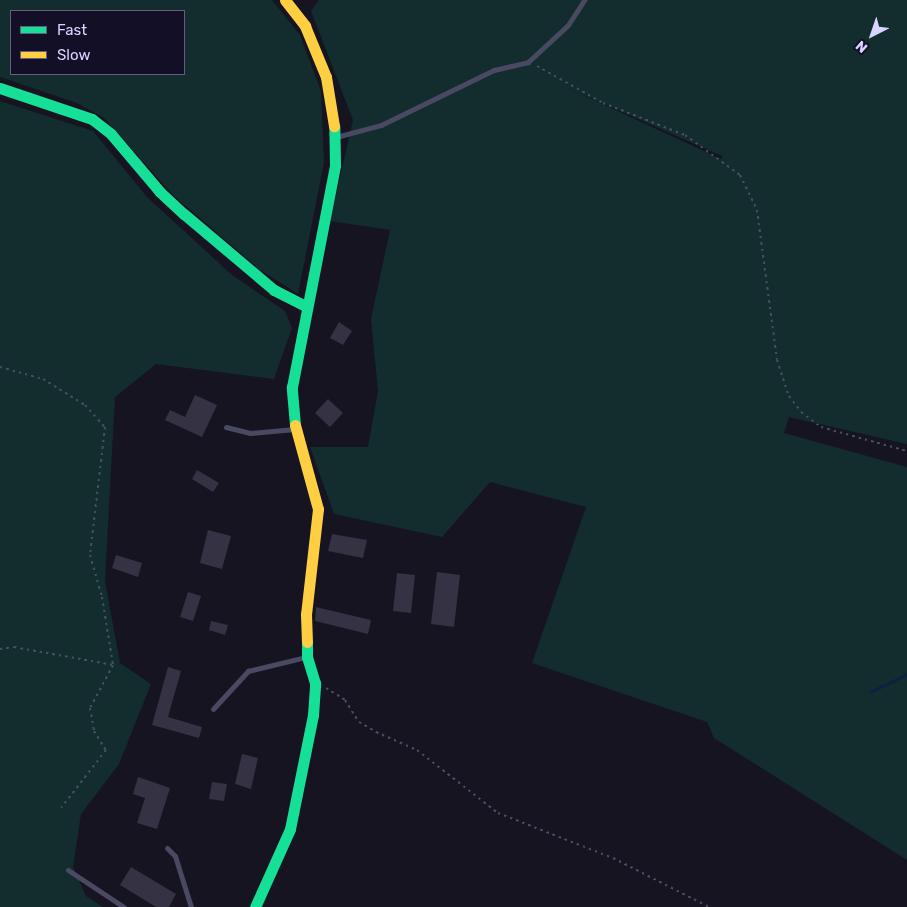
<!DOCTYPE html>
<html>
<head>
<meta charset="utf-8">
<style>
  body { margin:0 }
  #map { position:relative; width:907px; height:907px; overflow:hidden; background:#161421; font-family:Rubik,sans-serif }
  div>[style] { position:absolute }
  .green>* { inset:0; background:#132c2d }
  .stream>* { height:3px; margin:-1.5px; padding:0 1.5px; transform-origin:1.5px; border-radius:1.5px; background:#0d2144 }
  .building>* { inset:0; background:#343243 }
  .path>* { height:2px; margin-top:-1px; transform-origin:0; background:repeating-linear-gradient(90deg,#44505f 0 2.5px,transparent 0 6.5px) }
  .lane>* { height:5px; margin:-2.5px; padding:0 2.5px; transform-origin:2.5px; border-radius:2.5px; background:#4a4962 }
  .fast>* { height:11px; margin:-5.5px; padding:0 5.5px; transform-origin:5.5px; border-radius:5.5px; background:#16e098 }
  .slow>* { height:11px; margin:-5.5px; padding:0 5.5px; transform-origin:5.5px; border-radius:5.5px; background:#ffcf43 }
  span { translate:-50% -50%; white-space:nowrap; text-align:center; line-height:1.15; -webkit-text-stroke:4.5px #130f26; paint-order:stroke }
  .legend { position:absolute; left:10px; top:10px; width:175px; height:65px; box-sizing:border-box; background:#130f26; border:1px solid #625e7d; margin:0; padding:6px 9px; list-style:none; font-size:15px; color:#d9d4ff }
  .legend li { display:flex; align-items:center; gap:10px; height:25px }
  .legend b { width:25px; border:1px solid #625e7d }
  .north { position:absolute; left:847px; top:10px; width:50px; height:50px; -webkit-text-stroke:4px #130f26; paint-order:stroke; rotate:221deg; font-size:14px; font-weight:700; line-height:20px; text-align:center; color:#d9d4ff }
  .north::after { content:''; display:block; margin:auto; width:18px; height:22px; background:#d9d4ff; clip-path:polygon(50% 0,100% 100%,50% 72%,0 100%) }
</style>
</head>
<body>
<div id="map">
  <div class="green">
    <div style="clip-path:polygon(evenodd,0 0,272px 0,300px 35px,321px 91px,324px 163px,298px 294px,259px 269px,173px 195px,104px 118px,77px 103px,0 77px,0 0,11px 11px,184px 11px,184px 74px,11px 74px,11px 11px)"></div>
    <div style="clip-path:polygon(evenodd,319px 0,907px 0,907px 444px,789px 417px,784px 433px,907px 467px,907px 860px,714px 738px,707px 722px,532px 663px,586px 507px,490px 482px,442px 537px,334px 514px,310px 447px,368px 447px,378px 391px,371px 319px,390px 230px,330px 221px,353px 120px,311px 11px,319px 0,566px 87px,722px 156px,722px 158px,721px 159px,566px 87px)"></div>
    <div style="clip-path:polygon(0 101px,93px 131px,147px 197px,232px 275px,285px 311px,292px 328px,274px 379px,156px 364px,115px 397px,105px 581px,120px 663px,151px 684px,119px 764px,81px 814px,73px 867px,86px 896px,103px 907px,0 907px)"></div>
  </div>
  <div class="stream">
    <div style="left:870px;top:692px;width:41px;rotate:-25.9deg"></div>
  </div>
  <div class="building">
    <div style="clip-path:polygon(339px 322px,352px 331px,343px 345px,330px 338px)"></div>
    <div style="clip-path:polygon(195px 395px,217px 405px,202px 437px,165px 420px,170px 410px,185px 417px)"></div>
    <div style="clip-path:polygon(328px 399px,343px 413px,330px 427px,315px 413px)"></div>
    <div style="clip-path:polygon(197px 470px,219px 483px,213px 492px,192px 479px)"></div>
    <div style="clip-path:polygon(208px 530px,231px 536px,222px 569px,200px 563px)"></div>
    <div style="clip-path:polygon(332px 534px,367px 540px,363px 558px,328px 551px)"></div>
    <div style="clip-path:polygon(116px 555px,142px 563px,138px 577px,112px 568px)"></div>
    <div style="clip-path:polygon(437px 572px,460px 575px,454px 627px,431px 624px)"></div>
    <div style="clip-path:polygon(397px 573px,415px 575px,411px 613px,393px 611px)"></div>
    <div style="clip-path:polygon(188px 592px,201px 596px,193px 621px,180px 617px)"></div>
    <div style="clip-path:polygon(316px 607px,371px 620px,368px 634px,315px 621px)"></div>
    <div style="clip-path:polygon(211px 621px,228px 625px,225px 635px,209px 630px)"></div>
    <div style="clip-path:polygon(168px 667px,181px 671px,168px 717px,202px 727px,199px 738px,152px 725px)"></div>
    <div style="clip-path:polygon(242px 754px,258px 758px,251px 789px,235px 784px)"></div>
    <div style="clip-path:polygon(138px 777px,170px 788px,157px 829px,137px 823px,145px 798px,133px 794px)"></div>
    <div style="clip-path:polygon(212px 782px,227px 784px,224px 801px,209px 799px)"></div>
    <div style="clip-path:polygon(131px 867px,176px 894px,169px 907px,156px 907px,120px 885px)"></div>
  </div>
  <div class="path">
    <div style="left:537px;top:66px;width:76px;rotate:29.3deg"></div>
    <div style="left:603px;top:103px;width:88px;rotate:21.3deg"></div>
    <div style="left:685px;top:135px;width:68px;rotate:36deg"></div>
    <div style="left:740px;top:175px;width:39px;rotate:64deg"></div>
    <div style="left:757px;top:210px;width:151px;rotate:82.4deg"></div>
    <div style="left:777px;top:360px;width:38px;rotate:72deg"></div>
    <div style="left:789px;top:396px;width:20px;rotate:53deg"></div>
    <div style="left:801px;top:412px;width:25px;rotate:37deg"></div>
    <div style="left:821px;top:427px;width:89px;rotate:15.6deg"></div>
    <div style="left:0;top:367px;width:45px;rotate:15.6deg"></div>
    <div style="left:43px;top:379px;width:49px;rotate:31.8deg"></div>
    <div style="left:85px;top:405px;width:30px;rotate:48deg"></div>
    <div style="left:105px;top:427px;width:129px;rotate:96.7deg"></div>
    <div style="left:90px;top:555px;width:44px;rotate:74.1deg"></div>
    <div style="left:102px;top:597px;width:69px;rotate:80.8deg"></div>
    <div style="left:0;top:649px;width:14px;rotate:-8deg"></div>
    <div style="left:14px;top:647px;width:101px;rotate:10.3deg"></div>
    <div style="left:113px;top:665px;width:49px;rotate:118.1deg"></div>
    <div style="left:90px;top:708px;width:23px;rotate:80deg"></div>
    <div style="left:94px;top:731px;width:22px;rotate:58deg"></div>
    <div style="left:106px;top:750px;width:73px;rotate:127.8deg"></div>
    <div style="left:326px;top:688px;width:22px;rotate:32deg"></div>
    <div style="left:345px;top:700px;width:26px;rotate:58deg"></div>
    <div style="left:359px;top:722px;width:20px;rotate:30deg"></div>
    <div style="left:376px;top:732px;width:45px;rotate:23.7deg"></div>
    <div style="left:417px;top:750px;width:103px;rotate:37.9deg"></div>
    <div style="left:498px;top:813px;width:123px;rotate:21.4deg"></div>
    <div style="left:613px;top:858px;width:108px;rotate:27deg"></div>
  </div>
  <div class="lane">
    <div style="left:336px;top:137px;width:47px;rotate:-14.9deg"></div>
    <div style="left:381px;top:125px;width:126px;rotate:-26deg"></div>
    <div style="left:494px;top:70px;width:35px;rotate:-13deg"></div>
    <div style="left:528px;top:62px;width:54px;rotate:-42.8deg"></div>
    <div style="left:568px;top:25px;width:30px;rotate:-57deg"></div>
    <div style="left:226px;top:427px;width:25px;rotate:14deg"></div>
    <div style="left:250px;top:433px;width:45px;rotate:-5.1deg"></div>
    <div style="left:213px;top:709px;width:52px;rotate:-47.4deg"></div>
    <div style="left:248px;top:671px;width:60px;rotate:-13.6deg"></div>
    <div style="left:167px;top:848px;width:11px;rotate:45deg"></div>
    <div style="left:175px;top:856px;width:53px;rotate:72.6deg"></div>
    <div style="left:68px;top:870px;width:67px;rotate:33.5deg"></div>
  </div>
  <div class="fast">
    <div style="left:0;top:88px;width:97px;rotate:18.6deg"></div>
    <div style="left:92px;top:119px;width:24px;rotate:38deg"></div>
    <div style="left:111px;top:134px;width:76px;rotate:49.8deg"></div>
    <div style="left:160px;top:192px;width:33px;rotate:43deg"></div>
    <div style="left:184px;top:214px;width:118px;rotate:40.2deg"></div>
    <div style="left:274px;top:290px;width:35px;rotate:27deg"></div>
    <div style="left:295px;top:425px;width:38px;rotate:-95deg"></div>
    <div style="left:292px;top:387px;width:226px;rotate:-79deg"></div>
    <div style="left:335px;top:165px;width:39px;rotate:-91deg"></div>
    <div style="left:255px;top:907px;width:85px;rotate:-65.8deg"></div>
    <div style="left:290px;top:829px;width:116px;rotate:-78.6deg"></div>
    <div style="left:313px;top:715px;width:32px;rotate:-86deg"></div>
    <div style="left:315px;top:683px;width:27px;rotate:-107deg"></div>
    <div style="left:307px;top:657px;width:15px;rotate:-90deg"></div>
  </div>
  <div class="slow">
    <div style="left:285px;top:0;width:33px;rotate:52deg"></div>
    <div style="left:305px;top:26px;width:55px;rotate:67.6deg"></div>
    <div style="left:326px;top:77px;width:50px;rotate:80.7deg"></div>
    <div style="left:295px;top:425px;width:87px;rotate:74.7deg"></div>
    <div style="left:318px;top:509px;width:106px;rotate:96.5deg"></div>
    <div style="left:306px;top:614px;width:28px;rotate:88deg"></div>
  </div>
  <ul class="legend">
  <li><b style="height:6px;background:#16e098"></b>Fast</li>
  <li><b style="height:6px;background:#ffcf43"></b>Slow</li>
  </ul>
  <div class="north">N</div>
</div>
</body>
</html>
